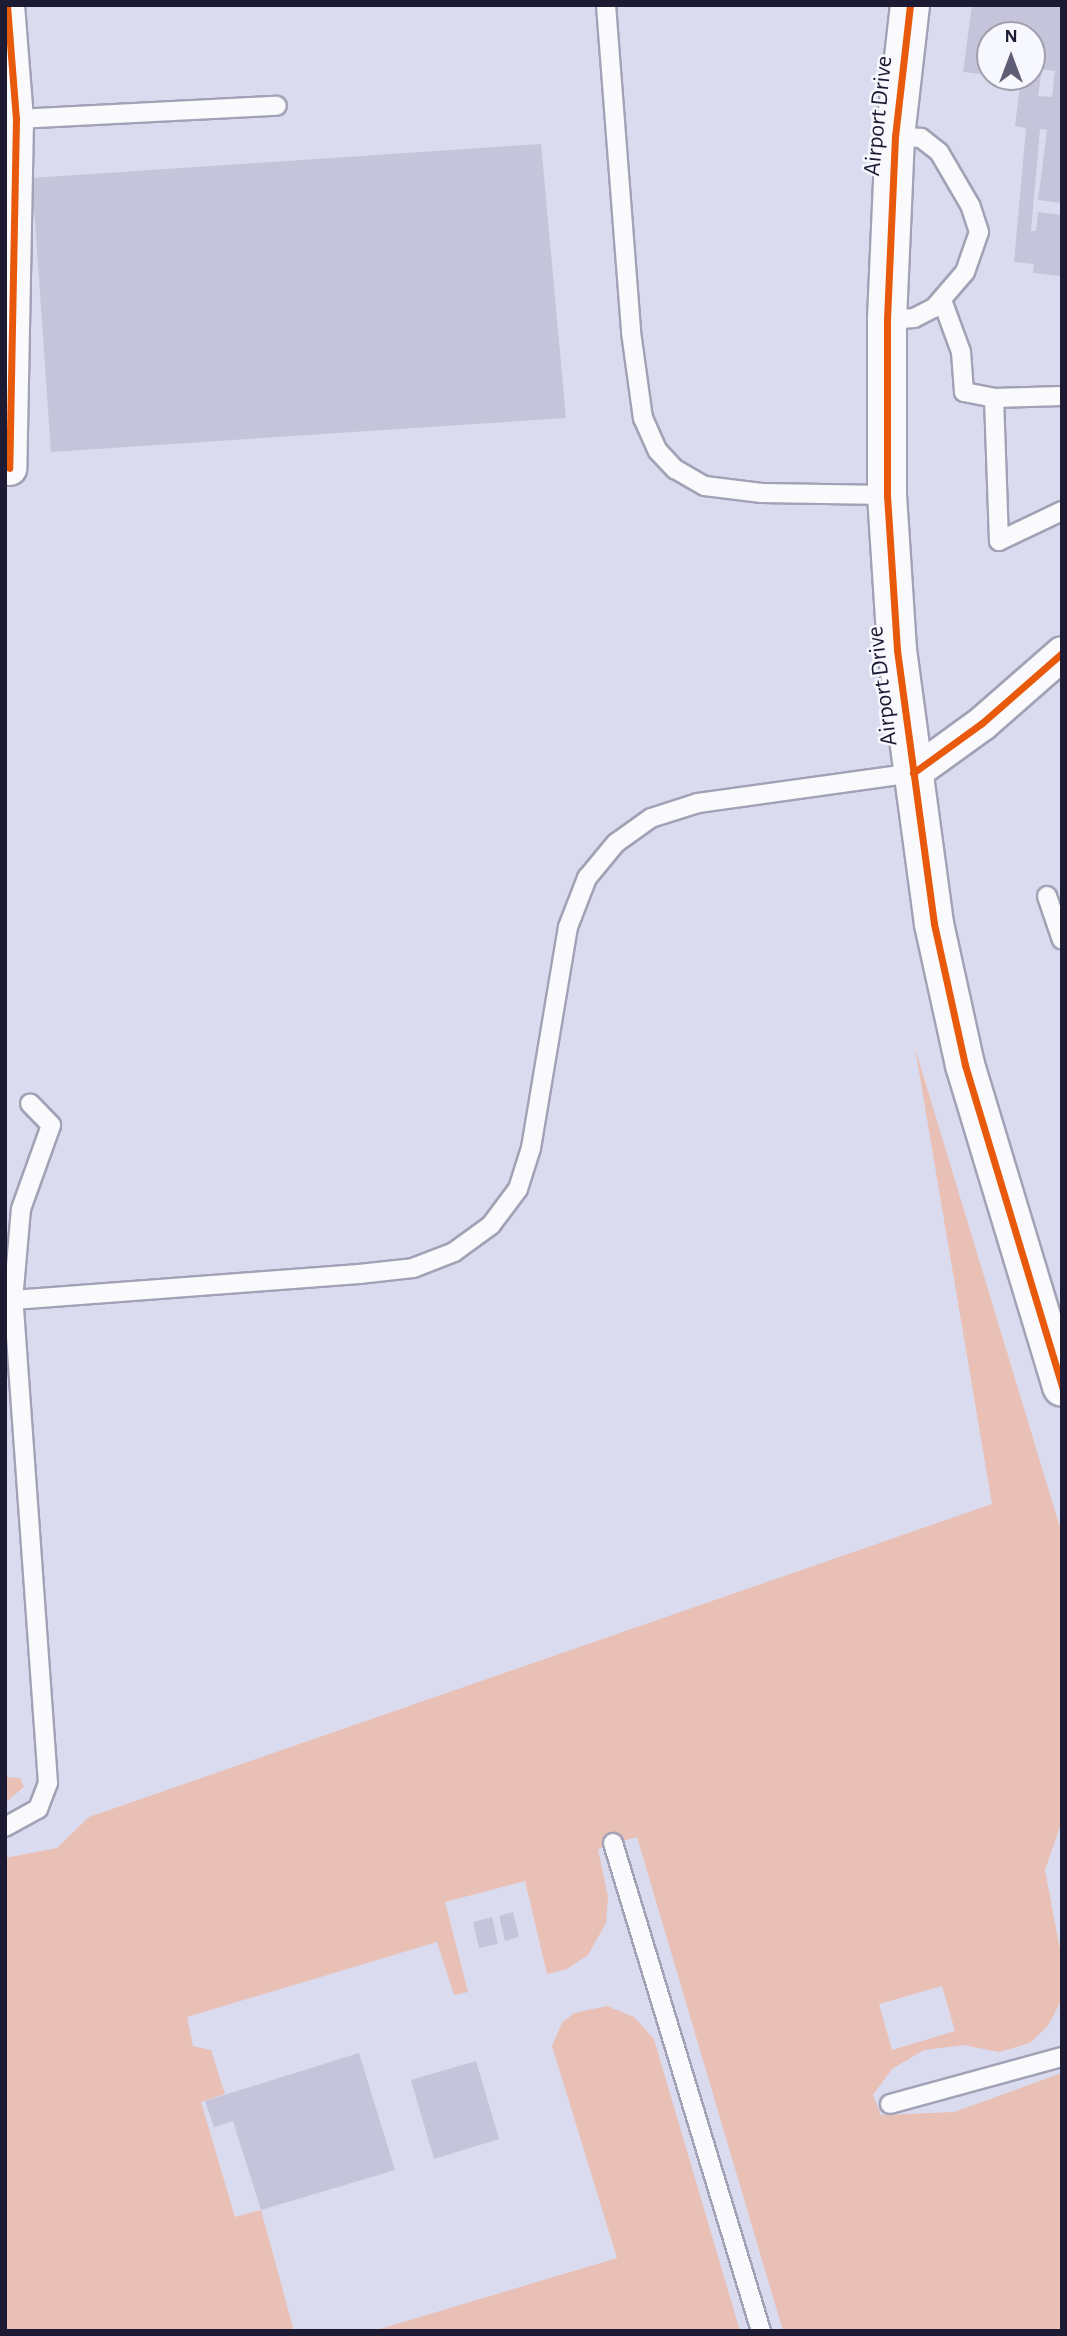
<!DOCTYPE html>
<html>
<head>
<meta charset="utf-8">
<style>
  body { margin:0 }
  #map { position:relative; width:1067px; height:2336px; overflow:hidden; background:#dbdbf0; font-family:"Alegreya Sans",sans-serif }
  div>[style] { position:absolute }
  .green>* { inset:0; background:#e9c0b5 }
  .building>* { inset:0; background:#c5c4da }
  .roads { filter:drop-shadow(2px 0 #a2a2b6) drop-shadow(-2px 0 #a2a2b6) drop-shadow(0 2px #a2a2b6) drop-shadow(0 -2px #a2a2b6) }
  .lane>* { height:18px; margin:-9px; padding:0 9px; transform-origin:9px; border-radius:9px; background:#fafafd }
  .street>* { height:33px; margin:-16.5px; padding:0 16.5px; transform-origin:16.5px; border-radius:16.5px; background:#fafafd }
  .secondary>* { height:38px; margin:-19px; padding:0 19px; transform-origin:19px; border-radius:19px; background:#fafafd }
  .cycleway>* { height:7px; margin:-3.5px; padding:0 3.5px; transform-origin:3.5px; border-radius:3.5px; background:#e8590c }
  span { translate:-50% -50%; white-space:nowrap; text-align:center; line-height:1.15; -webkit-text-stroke:5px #f7f7fe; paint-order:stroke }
  .street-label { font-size:24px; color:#1d1b33 }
  .frame { position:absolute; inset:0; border:7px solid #1d1b33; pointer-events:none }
  .north { position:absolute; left:976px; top:21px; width:70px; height:70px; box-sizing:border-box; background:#f7f7fe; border:2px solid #a09fad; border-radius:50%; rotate:0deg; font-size:19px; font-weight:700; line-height:28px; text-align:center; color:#1d1b33 }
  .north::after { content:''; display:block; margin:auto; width:24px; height:32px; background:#605e75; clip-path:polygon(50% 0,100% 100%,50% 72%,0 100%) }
</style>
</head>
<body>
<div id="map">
  <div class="green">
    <div style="clip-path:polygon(evenodd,915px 1048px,1062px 1534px,1062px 1821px,1045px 1870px,1062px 1960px,1062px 1999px,1048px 2026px,1030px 2043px,999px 2052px,964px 2045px,924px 2050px,892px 2069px,873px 2095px,881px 2115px,954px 2112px,1062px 2073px,1062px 2331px,783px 2331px,637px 1837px,598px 1849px,608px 1897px,606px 1923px,588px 1955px,567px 1969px,547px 1974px,525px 1881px,445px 1902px,468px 1992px,454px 1995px,437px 1942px,187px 2017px,193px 2046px,211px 2050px,225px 2094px,201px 2102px,235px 2217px,261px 2210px,294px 2331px,5px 2331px,5px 1858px,57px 1848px,89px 1817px,992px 1504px,915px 1048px,942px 1986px,955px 2031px,892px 2050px,879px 2004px,942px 1986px)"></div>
    <div style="clip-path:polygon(5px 1777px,20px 1778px,24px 1787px,5px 1803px)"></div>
    <div style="clip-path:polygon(607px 2006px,634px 2017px,654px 2039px,740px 2331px,373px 2331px,617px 2258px,552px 2046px,562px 2023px,574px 2013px)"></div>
  </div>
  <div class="building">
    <div style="clip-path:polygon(evenodd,972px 5px,1062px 5px,1062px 203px,1038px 200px,1047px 130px,1040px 129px,1031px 231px,1036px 231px,1038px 212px,1062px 215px,1062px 276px,1033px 273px,1034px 264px,1014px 262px,1026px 128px,1015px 126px,1021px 77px,1032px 77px,1032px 35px,990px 35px,990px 75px,963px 72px,972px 5px,1042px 69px,1055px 71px,1052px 97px,1038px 96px,1042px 69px)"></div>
    <div style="clip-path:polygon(541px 144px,566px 418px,51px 452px,32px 178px)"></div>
    <div style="clip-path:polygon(513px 1912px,519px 1937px,505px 1941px,499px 1916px)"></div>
    <div style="clip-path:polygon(492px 1917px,498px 1944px,479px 1948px,473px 1922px)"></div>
    <div style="clip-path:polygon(359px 2053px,395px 2170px,261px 2210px,233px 2121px,214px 2127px,205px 2101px)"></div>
    <div style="clip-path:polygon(476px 2061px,499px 2139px,434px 2159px,411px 2080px)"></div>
  </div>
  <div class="roads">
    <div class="lane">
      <div style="left:606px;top:5px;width:328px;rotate:85.6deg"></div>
      <div style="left:631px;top:332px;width:87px;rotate:82.1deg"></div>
      <div style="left:643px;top:418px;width:36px;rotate:66deg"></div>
      <div style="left:658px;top:451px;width:25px;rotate:47deg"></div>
      <div style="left:675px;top:469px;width:34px;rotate:30deg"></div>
      <div style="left:705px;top:486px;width:57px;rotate:7deg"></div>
      <div style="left:762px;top:493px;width:125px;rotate:0.9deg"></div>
      <div style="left:16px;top:119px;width:261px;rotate:-2.9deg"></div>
      <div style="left:942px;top:300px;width:55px;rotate:69.9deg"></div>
      <div style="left:961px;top:352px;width:40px;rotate:85.7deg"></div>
      <div style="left:964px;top:392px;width:31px;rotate:11deg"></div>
      <div style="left:994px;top:398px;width:143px;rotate:88deg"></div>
      <div style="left:999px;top:541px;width:70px;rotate:-25.5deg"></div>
      <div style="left:887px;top:320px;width:27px;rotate:-4deg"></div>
      <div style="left:914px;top:318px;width:22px;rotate:-27deg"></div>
      <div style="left:934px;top:308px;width:48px;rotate:-49.3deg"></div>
      <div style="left:965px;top:272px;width:42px;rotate:-70.7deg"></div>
      <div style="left:979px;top:232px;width:28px;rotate:-108deg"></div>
      <div style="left:970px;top:205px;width:61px;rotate:-120.3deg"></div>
      <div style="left:939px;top:152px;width:23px;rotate:-142deg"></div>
      <div style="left:921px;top:138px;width:26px;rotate:-176deg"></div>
      <div style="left:994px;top:398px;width:68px;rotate:-1.7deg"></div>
      <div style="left:1047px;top:896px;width:46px;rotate:71.2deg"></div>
      <div style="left:13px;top:1300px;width:347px;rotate:-4.3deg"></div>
      <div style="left:359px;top:1274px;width:54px;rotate:-6.3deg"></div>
      <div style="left:413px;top:1268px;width:44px;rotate:-21.3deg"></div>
      <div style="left:454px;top:1252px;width:46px;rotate:-36.1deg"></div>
      <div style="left:491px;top:1225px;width:45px;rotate:-53.1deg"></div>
      <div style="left:518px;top:1189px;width:43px;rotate:-72.4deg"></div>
      <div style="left:531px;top:1148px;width:224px;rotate:-80.5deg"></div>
      <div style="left:568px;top:927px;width:53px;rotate:-68.8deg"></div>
      <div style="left:587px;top:878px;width:45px;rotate:-50.4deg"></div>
      <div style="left:616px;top:843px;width:43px;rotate:-35.5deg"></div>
      <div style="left:651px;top:818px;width:49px;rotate:-17.7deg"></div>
      <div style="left:698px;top:803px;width:217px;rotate:-7.9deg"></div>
      <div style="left:5px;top:1827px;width:38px;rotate:-29deg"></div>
      <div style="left:38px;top:1809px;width:28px;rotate:-69deg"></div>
      <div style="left:48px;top:1783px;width:484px;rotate:-94.1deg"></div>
      <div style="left:13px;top:1300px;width:91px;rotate:-85deg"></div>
      <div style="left:21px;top:1209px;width:89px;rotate:-70.3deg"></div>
      <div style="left:51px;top:1125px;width:30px;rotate:-134deg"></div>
      <div style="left:613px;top:1843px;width:510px;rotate:73.13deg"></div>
      <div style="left:890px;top:2104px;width:178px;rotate:-15.3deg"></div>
    </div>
    <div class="street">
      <div style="left:7px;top:5px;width:114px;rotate:85.5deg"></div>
      <div style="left:16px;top:119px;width:349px;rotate:91.1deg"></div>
      <div style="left:913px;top:773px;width:85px;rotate:-35.9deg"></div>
      <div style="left:982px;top:723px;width:106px;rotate:-41.2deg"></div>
    </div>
    <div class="secondary">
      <div style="left:910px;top:5px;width:132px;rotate:96.5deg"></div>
      <div style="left:895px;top:136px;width:184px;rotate:92.5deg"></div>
      <div style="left:887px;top:320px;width:175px;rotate:90deg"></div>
      <div style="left:887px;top:495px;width:155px;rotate:86.3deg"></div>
      <div style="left:897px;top:650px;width:276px;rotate:82.3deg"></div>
      <div style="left:934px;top:924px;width:144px;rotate:77.6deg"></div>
      <div style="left:965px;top:1065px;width:336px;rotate:73.2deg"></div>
    </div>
  </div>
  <div class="cycleway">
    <div style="left:7px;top:5px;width:114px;rotate:85.5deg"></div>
    <div style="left:16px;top:119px;width:349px;rotate:91.1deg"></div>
    <div style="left:910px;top:5px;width:132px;rotate:96.5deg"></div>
    <div style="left:895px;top:136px;width:184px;rotate:92.5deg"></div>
    <div style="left:887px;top:320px;width:175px;rotate:90deg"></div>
    <div style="left:887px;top:495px;width:155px;rotate:86.3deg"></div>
    <div style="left:897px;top:650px;width:276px;rotate:82.3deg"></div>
    <div style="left:934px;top:924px;width:144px;rotate:77.6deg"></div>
    <div style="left:965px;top:1065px;width:336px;rotate:73.2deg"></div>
    <div style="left:913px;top:773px;width:85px;rotate:-35.9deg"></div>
    <div style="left:982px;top:723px;width:106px;rotate:-41.2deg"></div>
  </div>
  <div class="street-label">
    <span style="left:879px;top:116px;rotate:-84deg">Airport Drive</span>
    <span style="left:883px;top:686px;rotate:-97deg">Airport Drive</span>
  </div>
  <div class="frame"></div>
  <div class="north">N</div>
</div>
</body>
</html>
